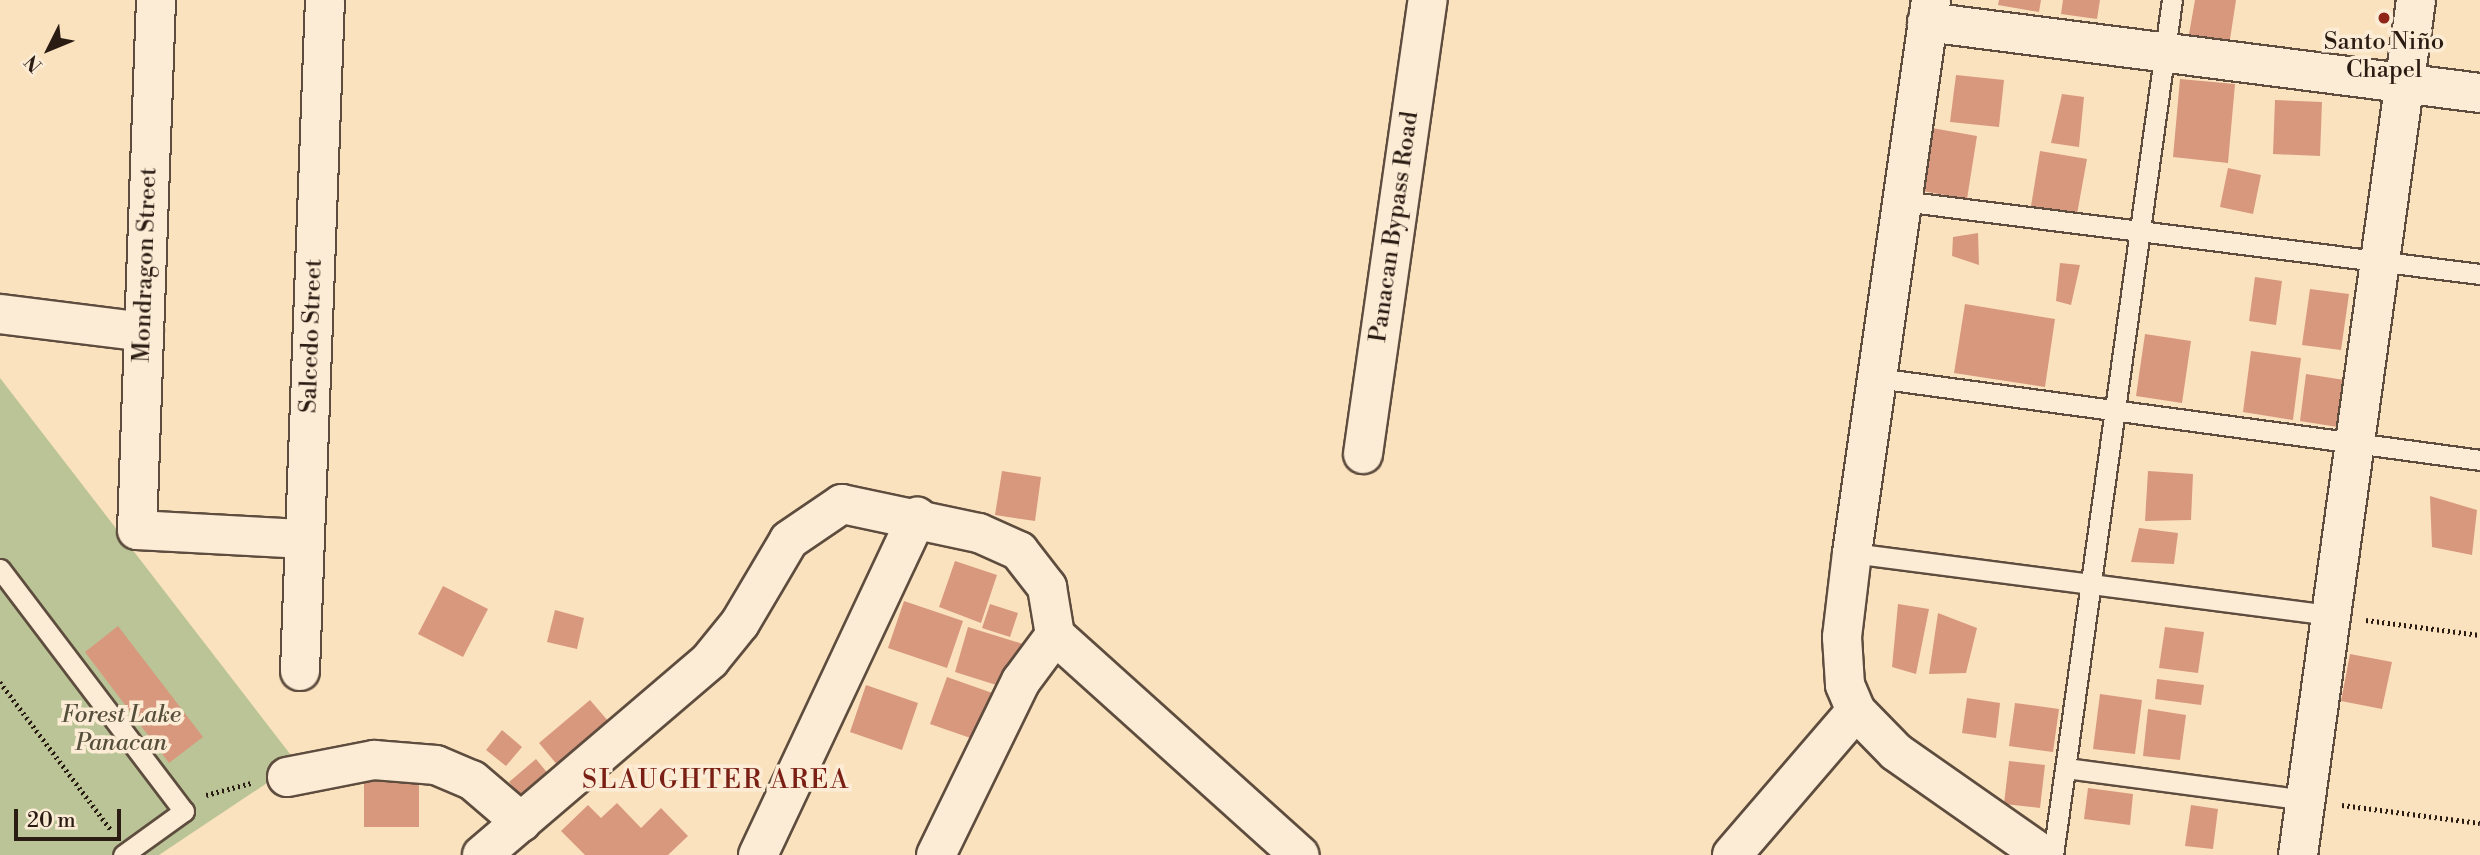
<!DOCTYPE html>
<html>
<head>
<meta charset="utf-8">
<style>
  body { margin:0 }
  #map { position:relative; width:2480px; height:855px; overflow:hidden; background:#fbe2bf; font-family:"Libre Bodoni",serif }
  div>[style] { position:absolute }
  .green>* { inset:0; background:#bac496 }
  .building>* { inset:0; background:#d8987e }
  .path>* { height:4.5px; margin-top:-2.25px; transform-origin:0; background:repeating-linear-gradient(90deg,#2a1b13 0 2px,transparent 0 5.5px) }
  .roads { filter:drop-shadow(2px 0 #5e4d3e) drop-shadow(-2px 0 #5e4d3e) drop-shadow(0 2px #5e4d3e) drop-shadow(0 -2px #5e4d3e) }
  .service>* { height:19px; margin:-9.5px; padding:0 9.5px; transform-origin:9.5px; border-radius:9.5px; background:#fcecd5 }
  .minor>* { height:38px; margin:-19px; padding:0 19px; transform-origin:19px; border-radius:19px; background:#fcecd5 }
  .secondary>* { height:38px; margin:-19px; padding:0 19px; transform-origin:19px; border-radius:19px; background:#fcecd5 }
  .dots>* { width:19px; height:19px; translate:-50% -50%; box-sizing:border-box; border:4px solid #fcecd5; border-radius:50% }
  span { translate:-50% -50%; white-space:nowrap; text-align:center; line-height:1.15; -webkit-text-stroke:7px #fcecd5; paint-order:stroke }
  .poi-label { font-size:24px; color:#2a1b13 }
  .street-label { font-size:24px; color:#2a1b13 }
  .park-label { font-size:24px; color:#554e3a; font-style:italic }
  .neighbourhood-label { font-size:26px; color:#7a1f14; letter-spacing:2px }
  .north { position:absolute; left:14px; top:14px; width:70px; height:70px; -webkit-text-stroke:5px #fcecd5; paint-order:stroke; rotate:227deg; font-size:19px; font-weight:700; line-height:28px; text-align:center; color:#2a1b13 }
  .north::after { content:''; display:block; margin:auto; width:24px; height:32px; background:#2a1b13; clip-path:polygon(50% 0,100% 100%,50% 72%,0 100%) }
  .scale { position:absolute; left:14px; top:809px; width:107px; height:32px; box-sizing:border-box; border:4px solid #2a1b13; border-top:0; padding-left:9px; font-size:21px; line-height:24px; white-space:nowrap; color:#2a1b13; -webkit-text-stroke:5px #fcecd5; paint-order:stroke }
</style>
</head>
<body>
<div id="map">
  <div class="green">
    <div style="clip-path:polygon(0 378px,297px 763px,159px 855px,0 855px)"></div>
  </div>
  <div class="building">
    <div style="clip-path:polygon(1999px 0,2041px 0,2039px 12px,1998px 5px)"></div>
    <div style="clip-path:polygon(2063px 0,2100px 0,2097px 19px,2061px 14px)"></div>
    <div style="clip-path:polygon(2195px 0,2236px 0,2229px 46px,2188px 40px)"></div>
    <div style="clip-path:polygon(1956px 75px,2004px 80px,1999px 127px,1950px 122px)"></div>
    <div style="clip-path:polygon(2180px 79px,2235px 84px,2228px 163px,2173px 157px)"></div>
    <div style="clip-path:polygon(2062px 94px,2084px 97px,2079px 147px,2051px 143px)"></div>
    <div style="clip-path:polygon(2275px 100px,2322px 102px,2320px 156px,2273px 154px)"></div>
    <div style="clip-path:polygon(1932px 128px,1977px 136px,1967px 199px,1922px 191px)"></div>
    <div style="clip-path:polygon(2040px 151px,2087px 159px,2077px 214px,2031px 206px)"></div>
    <div style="clip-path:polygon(2228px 168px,2261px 175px,2253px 214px,2220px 207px)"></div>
    <div style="clip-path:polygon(1978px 233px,1979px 265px,1952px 256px,1953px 237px)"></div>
    <div style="clip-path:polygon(2060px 263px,2080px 265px,2071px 305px,2056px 301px)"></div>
    <div style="clip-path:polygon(2255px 277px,2282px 281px,2276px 325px,2249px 321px)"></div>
    <div style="clip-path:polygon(2310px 289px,2349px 294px,2341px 350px,2302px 345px)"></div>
    <div style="clip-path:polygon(1965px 304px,2055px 319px,2045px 387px,1954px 373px)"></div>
    <div style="clip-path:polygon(2145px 334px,2191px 341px,2182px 403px,2136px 396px)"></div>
    <div style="clip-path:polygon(2251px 351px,2301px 358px,2293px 420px,2243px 412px)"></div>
    <div style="clip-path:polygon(2306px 374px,2351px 381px,2344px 428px,2300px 421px)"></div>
    <div style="clip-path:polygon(1002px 471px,1041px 477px,1035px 521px,995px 515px)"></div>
    <div style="clip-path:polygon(2148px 471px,2193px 474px,2191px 520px,2145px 521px)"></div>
    <div style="clip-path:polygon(2430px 496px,2477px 510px,2472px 555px,2432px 547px)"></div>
    <div style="clip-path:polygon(2139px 528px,2178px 533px,2174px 564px,2131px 562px)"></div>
    <div style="clip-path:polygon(955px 561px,997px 575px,981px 623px,939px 607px)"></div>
    <div style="clip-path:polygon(443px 586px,488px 609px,463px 657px,418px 634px)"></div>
    <div style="clip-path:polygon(904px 601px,963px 621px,947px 668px,888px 648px)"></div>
    <div style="clip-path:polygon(990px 604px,1018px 613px,1010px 637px,982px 628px)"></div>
    <div style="clip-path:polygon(1898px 604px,1929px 609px,1916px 674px,1892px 667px)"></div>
    <div style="clip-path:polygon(555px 610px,584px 618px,577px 649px,547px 642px)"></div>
    <div style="clip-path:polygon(1938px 613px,1977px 628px,1966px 673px,1929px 674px)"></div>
    <div style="clip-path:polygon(118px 626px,203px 737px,169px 763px,85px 652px)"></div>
    <div style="clip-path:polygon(968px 627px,1023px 644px,1009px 689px,955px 672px)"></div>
    <div style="clip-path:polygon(2165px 627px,2204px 632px,2198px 673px,2159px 668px)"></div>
    <div style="clip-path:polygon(2350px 654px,2392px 662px,2382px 709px,2341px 701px)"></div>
    <div style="clip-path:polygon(947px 677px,998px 695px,982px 742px,930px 724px)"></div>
    <div style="clip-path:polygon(2157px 679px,2204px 685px,2201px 705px,2155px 699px)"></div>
    <div style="clip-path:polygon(866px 685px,918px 703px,902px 750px,850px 732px)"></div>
    <div style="clip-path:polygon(2100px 694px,2142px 700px,2135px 754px,2093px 749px)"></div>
    <div style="clip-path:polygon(1967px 698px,2000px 703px,1996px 738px,1962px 733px)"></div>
    <div style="clip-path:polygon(590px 700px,615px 729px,564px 773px,539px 743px)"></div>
    <div style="clip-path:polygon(2015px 703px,2059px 709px,2053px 752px,2009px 746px)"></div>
    <div style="clip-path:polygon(2148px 709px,2186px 715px,2180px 760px,2143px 756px)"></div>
    <div style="clip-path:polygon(502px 730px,522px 747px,506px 766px,486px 750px)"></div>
    <div style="clip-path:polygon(536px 759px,550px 776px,523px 798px,509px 782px)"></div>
    <div style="clip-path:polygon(2009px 761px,2045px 765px,2040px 808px,2004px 804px)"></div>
    <div style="clip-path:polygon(364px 776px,419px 777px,419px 827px,364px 827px)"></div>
    <div style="clip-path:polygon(2088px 788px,2133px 794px,2130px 825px,2084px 819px)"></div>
    <div style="clip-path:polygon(617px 803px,641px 828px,661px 808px,688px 836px,668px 855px,585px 855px,561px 831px,588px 805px,601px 818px)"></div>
    <div style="clip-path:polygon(2191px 805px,2218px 809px,2213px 849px,2185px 846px)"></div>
  </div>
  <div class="path">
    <div style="left:2366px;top:620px;width:115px;rotate:7.5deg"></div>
    <div style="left:0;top:682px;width:186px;rotate:53.1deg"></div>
    <div style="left:206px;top:795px;width:47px;rotate:-14.9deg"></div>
    <div style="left:2342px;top:805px;width:139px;rotate:7.4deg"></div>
  </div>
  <div class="roads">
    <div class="service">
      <div style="left:1902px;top:201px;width:583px;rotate:7.2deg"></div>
      <div style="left:1877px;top:378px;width:609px;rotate:7.74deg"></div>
      <div style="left:1852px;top:553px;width:483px;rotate:7.4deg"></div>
      <div style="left:0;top:569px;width:304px;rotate:52.8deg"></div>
      <div style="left:184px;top:811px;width:75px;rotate:144.2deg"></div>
      <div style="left:2066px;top:768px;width:241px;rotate:7.6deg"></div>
      <div style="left:2053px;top:855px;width:863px;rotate:-82.08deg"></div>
    </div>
    <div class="minor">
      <div style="left:156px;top:0;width:530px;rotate:92.05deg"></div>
      <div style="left:137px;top:530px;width:168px;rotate:3.1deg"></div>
      <div style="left:1931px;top:0;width:559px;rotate:98.13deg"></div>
      <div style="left:1852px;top:553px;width:85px;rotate:96.8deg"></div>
      <div style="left:1842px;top:637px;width:48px;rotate:86.4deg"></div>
      <div style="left:1845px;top:685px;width:28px;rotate:67deg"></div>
      <div style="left:1856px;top:711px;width:57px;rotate:45.7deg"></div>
      <div style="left:1896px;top:752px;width:179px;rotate:35deg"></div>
      <div style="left:1927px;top:22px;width:558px;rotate:7.32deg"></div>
      <div style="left:0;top:314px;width:145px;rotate:7.1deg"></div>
      <div style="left:300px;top:671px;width:671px;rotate:-87.87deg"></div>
      <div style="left:287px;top:777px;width:89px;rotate:-11.1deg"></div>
      <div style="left:374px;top:760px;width:62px;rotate:4.6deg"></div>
      <div style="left:436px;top:765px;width:39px;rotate:23deg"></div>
      <div style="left:472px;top:780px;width:65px;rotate:40.6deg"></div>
      <div style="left:482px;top:855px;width:300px;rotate:-40.5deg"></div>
      <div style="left:710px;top:660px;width:48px;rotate:-51deg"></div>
      <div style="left:740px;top:623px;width:96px;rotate:-59.4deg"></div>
      <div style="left:789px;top:540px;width:64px;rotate:-34.2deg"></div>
      <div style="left:842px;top:504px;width:140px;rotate:12deg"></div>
      <div style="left:979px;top:533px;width:44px;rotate:24.2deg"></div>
      <div style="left:1019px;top:551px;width:46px;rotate:52.1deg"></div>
      <div style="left:1047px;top:587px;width:49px;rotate:80.5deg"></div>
      <div style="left:1055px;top:635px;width:329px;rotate:42deg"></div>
      <div style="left:758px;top:855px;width:374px;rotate:-64.8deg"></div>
      <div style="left:936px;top:855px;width:194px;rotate:-64deg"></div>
      <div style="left:1021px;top:681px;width:57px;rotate:-53.5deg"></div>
      <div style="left:1732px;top:855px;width:190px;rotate:-49.3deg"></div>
      <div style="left:2298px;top:855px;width:863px;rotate:-82.14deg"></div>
    </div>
    <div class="secondary">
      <div style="left:1363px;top:454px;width:459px;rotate:-81.9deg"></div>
    </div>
  </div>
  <div class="dots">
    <div style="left:2384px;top:18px;background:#8f2418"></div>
  </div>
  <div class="poi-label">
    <span style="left:2384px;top:57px">Santo Niño<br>Chapel</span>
  </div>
  <div class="street-label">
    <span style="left:1395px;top:227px;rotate:-82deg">Panacan Bypass Road</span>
    <span style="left:146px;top:265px;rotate:-88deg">Mondragon Street</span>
    <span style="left:312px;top:336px;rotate:-88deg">Salcedo Street</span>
  </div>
  <div class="park-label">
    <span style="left:121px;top:730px">Forest Lake<br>Panacan</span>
  </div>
  <div class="neighbourhood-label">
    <span style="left:716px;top:781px">SLAUGHTER AREA</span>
  </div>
  <div class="north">N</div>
  <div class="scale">20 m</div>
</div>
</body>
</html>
